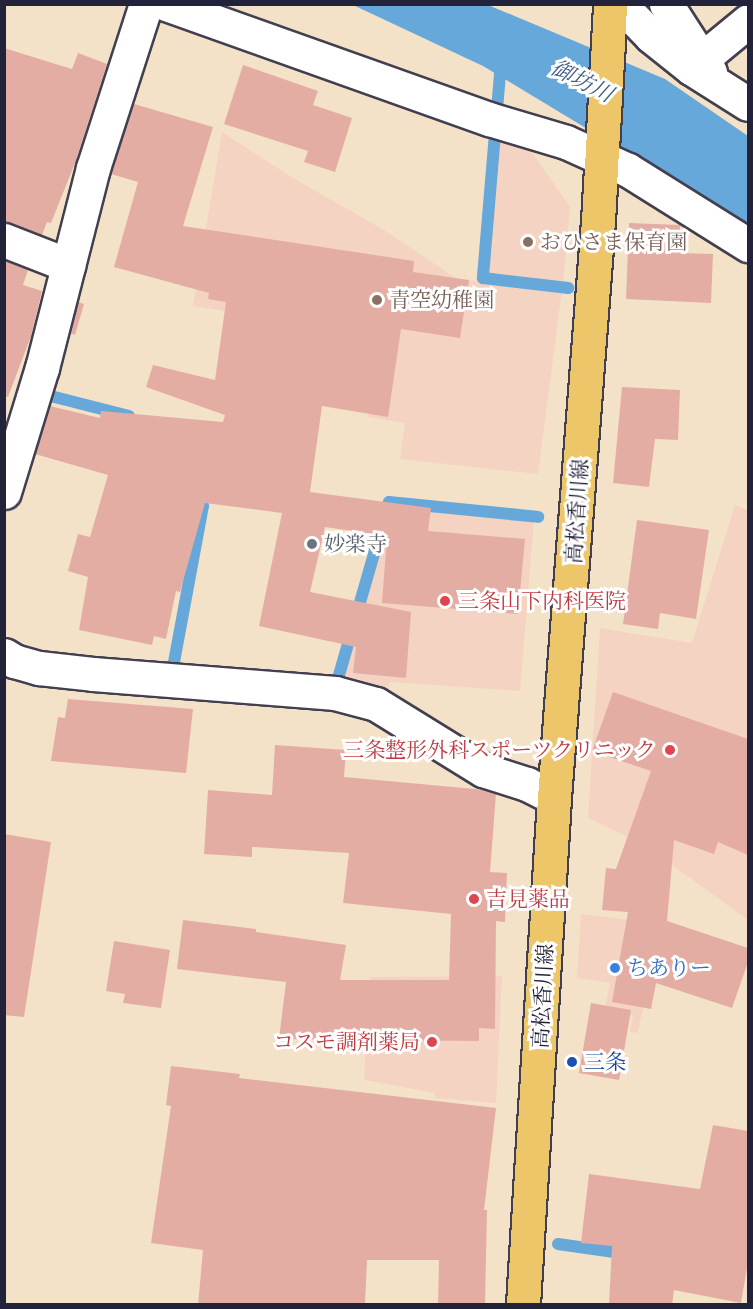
<!DOCTYPE html>
<html>
<head>
<meta charset="utf-8">
<style>
  body { margin:0 }
  #map { position:relative; width:753px; height:1309px; overflow:hidden; background:#f4e2c8; font-family:"EB Garamond","Noto Serif JP",serif }
  div>[style] { position:absolute }
  .built>* { inset:0; background:#f5d3c2 }
  .water>* { inset:0; background:#67a8da }
  .stream>* { height:12px; margin:-6px; padding:0 6px; transform-origin:6px; border-radius:6px; background:#67a8da }
  .building>* { inset:0; background:#e4ada4 }
  .roads { filter:drop-shadow(2px 0 #423f50) drop-shadow(-2px 0 #423f50) drop-shadow(0 2px #423f50) drop-shadow(0 -2px #423f50) }
  .minor>* { height:33px; margin:-16.5px; padding:0 16.5px; transform-origin:16.5px; border-radius:16.5px; background:#fff }
  .major>* { height:33px; margin:-16.5px; padding:0 16.5px; transform-origin:16.5px; border-radius:16.5px; background:#ecc669 }
  .dots>* { width:16px; height:16px; translate:-50% -50%; box-sizing:border-box; border:3px solid #fff; border-radius:50% }
  span { translate:-50% -50%; white-space:nowrap; text-align:center; line-height:1.15; -webkit-text-stroke:6px #fff; paint-order:stroke }
  .education-label { font-size:21px; color:#785e54 }
  .left { translate:0 -50%; text-align:left }
  .street-label { font-size:21px; color:#22223b }
  .worship-label { font-size:21px; color:#5b616d }
  .health-label { font-size:21px; color:#be3a42 }
  .right { translate:-100% -50%; text-align:right }
  .shop-label { font-size:21px; color:#366cbe }
  .transit-label { font-size:21px; color:#164399 }
  .water-label { font-size:22px; color:#415e83; font-style:italic }
  .frame { position:absolute; inset:0; border:6px solid #22223b; pointer-events:none }
</style>
</head>
<body>
<div id="map">
  <div class="built">
    <div style="clip-path:polygon(222px 132px,293px 178px,384px 230px,457px 279px,562px 290px,538px 474px,400px 459px,405px 423px,368px 417px,380px 335px,193px 306px)"></div>
    <div style="clip-path:polygon(498px 139px,531px 151px,570px 207px,563px 285px,485px 276px)"></div>
    <div style="clip-path:polygon(390px 503px,534px 519px,520px 691px,390px 682px,384px 694px,338px 682px)"></div>
    <div style="clip-path:polygon(735px 505px,748px 510px,748px 920px,646px 846px,588px 818px,600px 628px,692px 643px)"></div>
    <div style="clip-path:polygon(581px 914px,664px 924px,649px 975px,638px 1033px,630px 1032px,633px 1015px,605px 1009px,610px 983px,577px 978px)"></div>
    <div style="clip-path:polygon(502px 976px,496px 1103px,435px 1098px,435px 1093px,364px 1080px,370px 977px)"></div>
  </div>
  <div class="water">
    <div style="clip-path:polygon(353px 5px,488px 5px,665px 79px,748px 136px,748px 231px,652px 168px,483px 66px)"></div>
  </div>
  <div class="stream">
    <div style="left:501px;top:62px;width:217px;rotate:94.8deg"></div>
    <div style="left:483px;top:278px;width:86px;rotate:6.7deg"></div>
    <div style="left:35px;top:392px;width:97px;rotate:14.3deg"></div>
    <div style="left:172px;top:673px;width:170px;rotate:-79.5deg"></div>
    <div style="left:203px;top:506px;width:3px;rotate:-135deg"></div>
    <div style="left:337px;top:682px;width:187px;rotate:-73.9deg"></div>
    <div style="left:389px;top:502px;width:150px;rotate:5.7deg"></div>
    <div style="left:558px;top:1244px;width:71px;rotate:8.1deg"></div>
  </div>
  <div class="building">
    <div style="clip-path:polygon(4px 48px,72px 69px,78px 53px,107px 64px,75px 163px,51px 223px,47px 222px,42px 235px,4px 222px)"></div>
    <div style="clip-path:polygon(243px 65px,318px 91px,313px 105px,352px 118px,335px 172px,304px 162px,308px 151px,224px 124px)"></div>
    <div style="clip-path:polygon(134px 104px,213px 127px,183px 226px,414px 261px,413px 272px,469px 280px,460px 338px,401px 329px,388px 417px,322px 406px,310px 492px,431px 508px,428px 531px,525px 539px,518px 614px,382px 603px,387px 536px,325px 527px,310px 592px,411px 612px,406px 678px,353px 673px,356px 647px,259px 626px,282px 513px,205px 503px,180px 592px,176px 591px,166px 639px,154px 636px,152px 645px,79px 630px,88px 577px,68px 571px,78px 534px,90px 537px,108px 475px,35px 454px,50px 406px,100px 418px,101px 411px,223px 422px,225px 415px,146px 387px,153px 365px,215px 380px,226px 302px,208px 299px,209px 293px,114px 267px,138px 182px,111px 174px)"></div>
    <div style="clip-path:polygon(629px 223px,680px 225px,680px 253px,713px 254px,711px 303px,626px 299px)"></div>
    <div style="clip-path:polygon(4px 260px,28px 270px,23px 285px,42px 291px,31px 336px,8px 397px,4px 396px)"></div>
    <div style="clip-path:polygon(78px 302px,84px 304px,75px 335px,70px 333px)"></div>
    <div style="clip-path:polygon(622px 387px,680px 390px,678px 440px,655px 439px,649px 487px,613px 483px)"></div>
    <div style="clip-path:polygon(637px 520px,709px 530px,696px 619px,660px 613px,658px 629px,623px 624px)"></div>
    <div style="clip-path:polygon(613px 692px,748px 739px,748px 855px,718px 842px,714px 854px,674px 840px,667px 921px,748px 948px,748px 962px,732px 1008px,656px 983px,651px 1009px,612px 1002px,628px 912px,602px 910px,606px 868px,616px 869px,651px 771px,592px 751px)"></div>
    <div style="clip-path:polygon(68px 699px,193px 709px,186px 773px,51px 761px,58px 717px,65px 718px)"></div>
    <div style="clip-path:polygon(275px 745px,346px 750px,344px 777px,486px 790px,496px 794px,490px 872px,507px 873px,505px 922px,496px 921px,495px 1029px,479px 1028px,479px 1041px,279px 1039px,286px 982px,177px 969px,183px 920px,256px 929px,256px 932px,346px 945px,340px 980px,449px 980px,451px 914px,343px 903px,349px 853px,252px 847px,252px 857px,204px 854px,208px 790px,272px 795px)"></div>
    <div style="clip-path:polygon(4px 834px,51px 842px,24px 1017px,4px 1015px)"></div>
    <div style="clip-path:polygon(114px 941px,170px 950px,161px 1008px,123px 1003px,125px 994px,106px 991px)"></div>
    <div style="clip-path:polygon(591px 1003px,631px 1010px,619px 1080px,579px 1073px)"></div>
    <div style="clip-path:polygon(171px 1066px,240px 1074px,239px 1078px,496px 1108px,484px 1210px,487px 1210px,485px 1305px,438px 1305px,439px 1260px,367px 1260px,365px 1305px,198px 1305px,203px 1250px,151px 1243px,171px 1106px,166px 1105px)"></div>
    <div style="clip-path:polygon(713px 1125px,748px 1131px,748px 1262px,741px 1303px,674px 1290px,672px 1305px,609px 1305px,612px 1246px,581px 1243px,589px 1174px,700px 1189px)"></div>
  </div>
  <div class="roads">
    <div class="minor">
      <div style="left:166px;top:4px;width:343px;rotate:19.6deg"></div>
      <div style="left:489px;top:119px;width:80px;rotate:16.6deg"></div>
      <div style="left:566px;top:142px;width:68px;rotate:24.3deg"></div>
      <div style="left:628px;top:170px;width:142px;rotate:32deg"></div>
      <div style="left:620px;top:4px;width:45px;rotate:45.9deg"></div>
      <div style="left:651px;top:36px;width:51px;rotate:38.7deg"></div>
      <div style="left:691px;top:68px;width:67px;rotate:32.3deg"></div>
      <div style="left:666px;top:4px;width:81px;rotate:57.1deg"></div>
      <div style="left:691px;top:68px;width:74px;rotate:-39.5deg"></div>
      <div style="left:4px;top:240px;width:69px;rotate:21.3deg"></div>
      <div style="left:4px;top:492px;width:130px;rotate:-73deg"></div>
      <div style="left:42px;top:368px;width:206px;rotate:-75.7deg"></div>
      <div style="left:93px;top:168px;width:172px;rotate:-72.1deg"></div>
      <div style="left:4px;top:655px;width:12px;rotate:31deg"></div>
      <div style="left:14px;top:661px;width:26px;rotate:16deg"></div>
      <div style="left:39px;top:668px;width:54px;rotate:6.3deg"></div>
      <div style="left:93px;top:674px;width:243px;rotate:4.5deg"></div>
      <div style="left:335px;top:693px;width:42px;rotate:15deg"></div>
      <div style="left:376px;top:704px;width:126px;rotate:31.7deg"></div>
      <div style="left:483px;top:770px;width:46px;rotate:17.7deg"></div>
      <div style="left:527px;top:784px;width:30px;rotate:27deg"></div>
    </div>
    <div class="major">
      <div style="left:523px;top:1304px;width:507px;rotate:-86.49deg"></div>
      <div style="left:554px;top:798px;width:579px;rotate:-85.64deg"></div>
      <div style="left:598px;top:221px;width:217px;rotate:-86.8deg"></div>
    </div>
  </div>
  <div class="dots">
    <div style="left:528px;top:242px;background:#8d6e63"></div>
    <div style="left:377px;top:300px;background:#8d6e63"></div>
    <div style="left:312px;top:544px;background:#6b7280"></div>
    <div style="left:445px;top:601px;background:#e0444e"></div>
    <div style="left:670px;top:750px;background:#e0444e"></div>
    <div style="left:474px;top:899px;background:#e0444e"></div>
    <div style="left:615px;top:968px;background:#3f7fe0"></div>
    <div style="left:432px;top:1042px;background:#e0444e"></div>
    <div style="left:572px;top:1062px;background:#1a4fb4"></div>
  </div>
  <div class="education-label">
    <span class="left" style="left:540px;top:242px">おひさま保育園</span>
    <span class="left" style="left:389px;top:300px">青空幼稚園</span>
  </div>
  <div class="street-label">
    <span style="left:577px;top:511px;rotate:-86deg">高松香川線</span>
    <span style="left:543px;top:996px;rotate:-87deg">高松香川線</span>
  </div>
  <div class="worship-label">
    <span class="left" style="left:324px;top:544px">妙楽寺</span>
  </div>
  <div class="health-label">
    <span class="left" style="left:458px;top:601px">三条山下内科医院</span>
    <span class="right" style="left:656px;top:750px">三条整形外科スポーツクリニック</span>
    <span class="left" style="left:486px;top:899px">吉見薬品</span>
    <span class="right" style="left:420px;top:1042px">コスモ調剤薬局</span>
  </div>
  <div class="shop-label">
    <span class="left" style="left:627px;top:968px">ちありー</span>
  </div>
  <div class="transit-label">
    <span class="left" style="left:584px;top:1062px">三条</span>
  </div>
  <div class="water-label">
    <span style="left:582px;top:81px;rotate:27deg">御坊川</span>
  </div>
  <div class="frame"></div>
</div>
</body>
</html>
